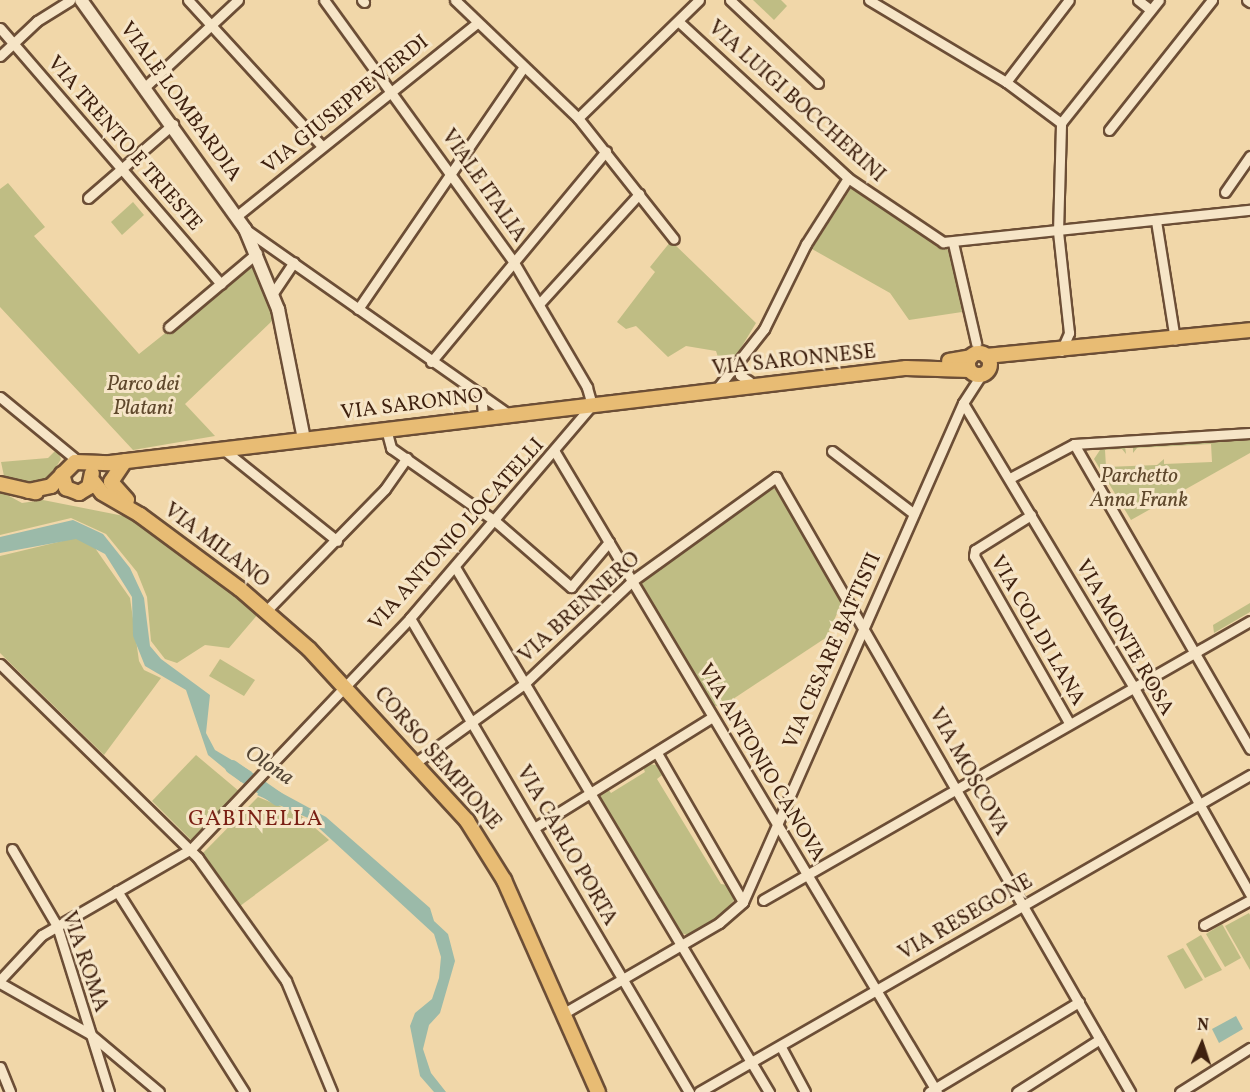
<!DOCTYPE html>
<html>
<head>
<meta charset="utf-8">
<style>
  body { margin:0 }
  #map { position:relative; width:1250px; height:1092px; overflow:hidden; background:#f1d7a9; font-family:Vollkorn,serif }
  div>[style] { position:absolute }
  .green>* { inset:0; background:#bfbd84 }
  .water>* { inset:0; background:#9bbaa9 }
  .river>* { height:14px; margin:-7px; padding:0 7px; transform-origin:7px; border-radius:7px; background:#9bbaa9 }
  .roads { filter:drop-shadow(2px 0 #6c4e36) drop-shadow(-2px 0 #6c4e36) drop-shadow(0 2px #6c4e36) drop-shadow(0 -2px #6c4e36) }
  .street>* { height:9px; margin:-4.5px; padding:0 4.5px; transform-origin:4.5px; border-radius:4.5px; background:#f6e5c7 }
  .secondary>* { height:12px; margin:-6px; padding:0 6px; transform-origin:6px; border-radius:6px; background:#f6e5c7 }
  .primary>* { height:14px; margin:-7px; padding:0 7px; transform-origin:7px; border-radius:7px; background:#e8bc74 }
  .primary>.ring { margin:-7px; padding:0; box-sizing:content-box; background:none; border:14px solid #e8bc74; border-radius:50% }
  span { translate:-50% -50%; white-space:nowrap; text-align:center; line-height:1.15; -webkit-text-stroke:6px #f6e5c7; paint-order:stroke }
  .street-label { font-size:21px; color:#3f210f }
  .park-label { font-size:21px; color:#5f482c; font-style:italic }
  .water-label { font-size:22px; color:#564736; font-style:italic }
  .neighbourhood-label { font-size:22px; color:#7a1f14; letter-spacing:1.5px }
  .north { position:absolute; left:1172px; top:1014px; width:60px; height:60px; -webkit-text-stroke:4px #f6e5c7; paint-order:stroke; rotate:3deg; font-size:16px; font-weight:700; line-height:24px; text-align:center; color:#3f210f }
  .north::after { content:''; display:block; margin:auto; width:21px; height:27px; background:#3f210f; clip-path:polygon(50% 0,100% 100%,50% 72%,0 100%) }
</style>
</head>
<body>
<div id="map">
  <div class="green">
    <div style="clip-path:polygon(753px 0,781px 0,787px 6px,774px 20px)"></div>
    <div style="clip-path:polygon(8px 183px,45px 227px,34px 236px,139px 354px,253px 263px,269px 295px,273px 320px,185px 404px,215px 436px,133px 450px,0 307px,0 189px)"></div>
    <div style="clip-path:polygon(851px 188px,950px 251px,962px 312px,909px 320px,890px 293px,812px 249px)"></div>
    <div style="clip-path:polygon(133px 202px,144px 215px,122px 235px,111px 222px)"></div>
    <div style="clip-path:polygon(671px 241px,756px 323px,727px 371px,722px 369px,716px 351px,686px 346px,668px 357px,636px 326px,626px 329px,617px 322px,655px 272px,650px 267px)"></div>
    <div style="clip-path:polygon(1250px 440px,1250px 453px,1131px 520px,1094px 459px,1102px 447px,1125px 446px,1126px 454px,1122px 449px,1105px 450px,1106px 467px,1157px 465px,1164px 459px,1164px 464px,1212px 462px,1211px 444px,1137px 448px,1133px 453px,1133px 445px)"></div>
    <div style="clip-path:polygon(57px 449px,61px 459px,49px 479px,26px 482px,4px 476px,1px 462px,48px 458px)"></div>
    <div style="clip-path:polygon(771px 483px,844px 597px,827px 637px,721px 707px,712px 705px,641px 582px)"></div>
    <div style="clip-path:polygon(0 491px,22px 503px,43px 500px,134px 518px,259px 613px,229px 648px,205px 645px,177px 663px,165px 659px,151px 641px,147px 597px,137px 572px,106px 534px,71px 518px,0 535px)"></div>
    <div style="clip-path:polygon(79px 537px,95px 548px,130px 598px,139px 661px,144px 670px,161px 678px,104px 755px,0 653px,0 556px)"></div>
    <div style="clip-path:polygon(1250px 603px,1250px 612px,1214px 633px,1213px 625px)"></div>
    <div style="clip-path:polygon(220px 659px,255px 680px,244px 696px,209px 676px)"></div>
    <div style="clip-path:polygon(196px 755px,240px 792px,192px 841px,152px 801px)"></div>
    <div style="clip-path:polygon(649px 764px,656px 765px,662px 775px,657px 779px,721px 884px,727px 885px,735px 899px,720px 917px,688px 935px,680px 933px,600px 800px,601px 793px,608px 789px,611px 793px,645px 772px,643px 767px)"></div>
    <div style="clip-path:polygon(258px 797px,299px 814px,329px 840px,240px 906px,202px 854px)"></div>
    <div style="clip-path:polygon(1249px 913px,1250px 915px,1250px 970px,1225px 926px)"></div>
    <div style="clip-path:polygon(1222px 924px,1241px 958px,1225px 967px,1206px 934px)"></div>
    <div style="clip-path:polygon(1201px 935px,1222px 970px,1205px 978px,1186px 944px)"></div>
    <div style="clip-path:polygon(1183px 948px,1203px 980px,1185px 989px,1167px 956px)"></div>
  </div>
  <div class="water">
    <div style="clip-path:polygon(73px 520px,103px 534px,130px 568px,144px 598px,150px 646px,161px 659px,210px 695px,206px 733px,215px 750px,252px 772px,241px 782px,208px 755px,186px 690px,145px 666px,133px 636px,132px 597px,105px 554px,76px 539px,0 553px,0 537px)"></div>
    <div style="clip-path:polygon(267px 785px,326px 817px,430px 908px,434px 921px,448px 934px,455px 961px,440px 1013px,429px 1025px,423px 1049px,431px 1073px,446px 1092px,434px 1092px,420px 1076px,410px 1026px,415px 1013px,432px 999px,439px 978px,441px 957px,434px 934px,308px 818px,257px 795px)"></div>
    <div style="clip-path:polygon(1236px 1016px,1243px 1029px,1219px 1043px,1212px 1029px)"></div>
  </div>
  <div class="river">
    <div style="left:232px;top:767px;width:56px;rotate:34.8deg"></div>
  </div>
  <div class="roads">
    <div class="street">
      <div style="left:188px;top:0;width:198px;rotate:47.5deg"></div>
      <div style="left:362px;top:0;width:3px;rotate:45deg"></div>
      <div style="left:455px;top:0;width:170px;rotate:43.8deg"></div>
      <div style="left:578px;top:118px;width:154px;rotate:51.6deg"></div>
      <div style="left:730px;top:0;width:121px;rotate:43.3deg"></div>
      <div style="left:869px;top:0;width:160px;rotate:30.9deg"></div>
      <div style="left:1006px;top:82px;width:69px;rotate:36.7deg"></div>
      <div style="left:1138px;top:0;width:16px;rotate:38deg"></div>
      <div style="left:1247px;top:0;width:4px;rotate:34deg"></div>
      <div style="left:678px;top:21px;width:231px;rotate:42.7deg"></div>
      <div style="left:848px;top:178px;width:115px;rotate:34deg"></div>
      <div style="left:943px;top:242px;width:309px;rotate:-6deg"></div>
      <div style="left:0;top:28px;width:338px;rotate:49.2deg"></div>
      <div style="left:0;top:56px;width:51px;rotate:-43.4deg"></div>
      <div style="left:37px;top:21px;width:39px;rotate:-32deg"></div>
      <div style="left:1006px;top:82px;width:103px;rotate:-52.5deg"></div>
      <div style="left:146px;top:86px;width:126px;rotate:-43.1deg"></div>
      <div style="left:578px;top:118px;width:169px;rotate:-44.3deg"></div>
      <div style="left:1109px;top:130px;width:166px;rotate:-51.6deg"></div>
      <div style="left:1225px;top:192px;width:44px;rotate:-55.2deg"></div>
      <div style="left:88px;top:198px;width:113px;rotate:-41deg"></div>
      <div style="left:238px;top:215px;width:307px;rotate:-38.8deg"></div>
      <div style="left:1156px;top:221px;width:120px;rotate:80.9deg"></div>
      <div style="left:245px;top:229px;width:322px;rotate:35.1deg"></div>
      <div style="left:953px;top:243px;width:103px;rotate:77deg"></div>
      <div style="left:273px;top:293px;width:37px;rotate:-56deg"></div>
      <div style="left:539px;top:304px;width:149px;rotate:-47.7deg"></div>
      <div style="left:358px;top:309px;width:293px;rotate:-55.6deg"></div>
      <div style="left:169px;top:327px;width:115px;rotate:-40.1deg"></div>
      <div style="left:1061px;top:351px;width:20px;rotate:-66deg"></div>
      <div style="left:1069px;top:333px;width:102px;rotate:-96.2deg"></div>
      <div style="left:1058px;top:232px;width:109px;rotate:-88.4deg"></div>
      <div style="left:1061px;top:123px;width:157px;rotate:-51.5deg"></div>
      <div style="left:431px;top:362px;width:274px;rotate:-50.3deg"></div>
      <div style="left:738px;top:364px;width:11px;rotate:80deg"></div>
      <div style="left:740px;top:375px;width:11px;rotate:34deg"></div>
      <div style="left:719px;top:386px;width:73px;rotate:-51.7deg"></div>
      <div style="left:764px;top:329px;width:95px;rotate:-63.7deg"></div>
      <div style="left:806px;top:244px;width:78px;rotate:-57.5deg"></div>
      <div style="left:481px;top:393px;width:24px;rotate:85deg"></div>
      <div style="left:0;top:397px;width:102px;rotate:39.4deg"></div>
      <div style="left:963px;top:403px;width:332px;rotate:59deg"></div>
      <div style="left:1134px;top:688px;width:236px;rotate:60.6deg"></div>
      <div style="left:386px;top:429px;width:20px;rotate:75deg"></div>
      <div style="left:391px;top:448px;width:127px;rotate:35.1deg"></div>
      <div style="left:495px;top:521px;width:101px;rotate:41deg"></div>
      <div style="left:571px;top:587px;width:59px;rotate:-49.8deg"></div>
      <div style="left:1074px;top:444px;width:352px;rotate:60deg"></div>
      <div style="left:224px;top:450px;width:145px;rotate:38.8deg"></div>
      <div style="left:832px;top:451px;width:103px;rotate:37.5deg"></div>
      <div style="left:555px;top:452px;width:745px;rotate:59.17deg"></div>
      <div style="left:1010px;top:478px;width:72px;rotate:-28deg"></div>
      <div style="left:1074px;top:444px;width:176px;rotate:-3.6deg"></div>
      <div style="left:1031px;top:515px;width:66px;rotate:148deg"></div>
      <div style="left:975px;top:550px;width:6px;rotate:99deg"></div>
      <div style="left:974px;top:556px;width:193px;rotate:60.3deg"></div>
      <div style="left:455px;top:567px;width:612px;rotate:59.12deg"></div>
      <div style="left:266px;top:611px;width:170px;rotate:-45.7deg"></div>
      <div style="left:385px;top:489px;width:38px;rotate:-55deg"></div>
      <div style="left:410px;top:618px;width:550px;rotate:59.52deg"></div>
      <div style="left:0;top:664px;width:277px;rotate:44.4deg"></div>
      <div style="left:198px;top:858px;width:151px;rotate:54.4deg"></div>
      <div style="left:286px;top:981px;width:120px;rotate:67.5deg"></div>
      <div style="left:657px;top:753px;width:172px;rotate:60deg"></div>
      <div style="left:415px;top:763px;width:135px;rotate:-35.9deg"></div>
      <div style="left:524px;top:684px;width:149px;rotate:-43.6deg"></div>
      <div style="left:632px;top:581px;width:178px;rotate:-35.8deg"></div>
      <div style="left:776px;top:477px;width:710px;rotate:60.07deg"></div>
      <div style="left:534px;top:828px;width:208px;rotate:-31.9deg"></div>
      <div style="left:12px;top:849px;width:89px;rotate:59.7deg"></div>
      <div style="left:57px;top:926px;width:174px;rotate:72.6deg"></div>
      <div style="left:117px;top:891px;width:238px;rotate:57.7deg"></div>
      <div style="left:763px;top:900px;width:561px;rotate:-29.81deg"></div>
      <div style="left:1204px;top:925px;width:52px;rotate:-28.5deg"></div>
      <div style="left:0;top:980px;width:62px;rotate:-47deg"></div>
      <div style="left:42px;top:935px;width:172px;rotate:-30deg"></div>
      <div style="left:191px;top:849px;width:318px;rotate:-46.5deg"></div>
      <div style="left:410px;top:618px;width:280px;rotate:-49.5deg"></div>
      <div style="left:592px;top:405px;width:19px;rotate:-106deg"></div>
      <div style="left:587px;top:387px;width:146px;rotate:-120.4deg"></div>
      <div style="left:513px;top:261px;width:322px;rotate:-125.9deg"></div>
      <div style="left:0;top:983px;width:103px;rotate:29.5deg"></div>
      <div style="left:90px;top:1034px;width:90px;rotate:40deg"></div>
      <div style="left:564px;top:1013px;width:179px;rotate:-30.1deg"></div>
      <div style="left:719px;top:923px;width:32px;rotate:-41deg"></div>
      <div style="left:743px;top:902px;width:545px;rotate:-66.21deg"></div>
      <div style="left:963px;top:403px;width:35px;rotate:-57deg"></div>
      <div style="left:781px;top:1047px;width:51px;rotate:61.9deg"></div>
      <div style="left:0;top:1067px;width:27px;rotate:68deg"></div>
      <div style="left:699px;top:1092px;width:636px;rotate:-29.91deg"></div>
      <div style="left:929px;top:1092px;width:175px;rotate:-31deg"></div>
      <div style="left:1017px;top:1092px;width:98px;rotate:-32.6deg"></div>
      <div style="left:1180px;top:1092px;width:83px;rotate:-32.2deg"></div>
    </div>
    <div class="secondary">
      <div style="left:81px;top:0;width:282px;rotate:54.4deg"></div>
      <div style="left:245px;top:229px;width:87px;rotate:67.6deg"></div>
      <div style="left:278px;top:309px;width:133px;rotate:78.7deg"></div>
    </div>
    <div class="primary">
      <div class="ring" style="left:968px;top:353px;width:8px;height:8px"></div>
      <div style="left:986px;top:356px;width:265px;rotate:-5.6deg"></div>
      <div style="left:949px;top:361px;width:22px;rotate:-10deg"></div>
      <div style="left:125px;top:461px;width:25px;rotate:124deg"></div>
      <div style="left:111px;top:482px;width:24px;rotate:48deg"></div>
      <div style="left:62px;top:474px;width:15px;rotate:74deg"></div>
      <div style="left:66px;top:488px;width:14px;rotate:21deg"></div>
      <div style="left:79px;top:493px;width:12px;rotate:-31deg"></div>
      <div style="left:89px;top:487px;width:14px;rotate:-78deg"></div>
      <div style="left:92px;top:480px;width:16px;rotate:52deg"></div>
      <div style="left:102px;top:493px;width:44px;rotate:30.1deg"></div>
      <div style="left:140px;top:515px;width:124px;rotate:36.5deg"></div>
      <div style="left:240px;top:589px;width:91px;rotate:41deg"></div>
      <div style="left:309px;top:649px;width:234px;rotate:47.4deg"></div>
      <div style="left:467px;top:821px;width:70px;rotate:57.9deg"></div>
      <div style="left:504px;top:880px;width:232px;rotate:66.1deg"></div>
      <div style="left:0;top:484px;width:37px;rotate:13deg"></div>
      <div style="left:28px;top:491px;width:24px;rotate:-12deg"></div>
      <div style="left:51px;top:486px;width:34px;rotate:-45deg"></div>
      <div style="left:75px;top:462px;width:35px;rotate:2deg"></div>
      <div style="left:110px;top:463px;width:802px;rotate:-6.81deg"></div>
      <div style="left:906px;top:368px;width:63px;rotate:1.8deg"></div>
    </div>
  </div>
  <div class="street-label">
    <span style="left:180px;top:102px;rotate:54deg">VIALE LOMBARDIA</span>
    <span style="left:796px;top:102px;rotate:42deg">VIA LUIGI BOCCHERINI</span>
    <span style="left:346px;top:105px;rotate:-39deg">VIA GIUSEPPE VERDI</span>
    <span style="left:124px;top:144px;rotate:49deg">VIA TRENTO E TRIESTE</span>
    <span style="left:483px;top:186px;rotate:55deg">VIALE ITALIA</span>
    <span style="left:794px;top:361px;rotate:-6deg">VIA SARONNESE</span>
    <span style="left:412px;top:405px;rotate:-7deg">VIA SARONNO</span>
    <span style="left:457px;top:535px;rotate:-48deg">VIA ANTONIO LOCATELLI</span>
    <span style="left:216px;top:546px;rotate:37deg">VIA MILANO</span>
    <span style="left:580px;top:608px;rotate:-42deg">VIA BRENNERO</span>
    <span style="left:1037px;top:631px;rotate:60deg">VIA COL DI LANA</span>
    <span style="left:1124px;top:638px;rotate:60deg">VIA MONTE ROSA</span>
    <span style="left:833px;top:651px;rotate:-66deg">VIA CESARE BATTISTI</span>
    <span style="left:437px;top:759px;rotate:49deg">CORSO SEMPIONE</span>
    <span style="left:761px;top:763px;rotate:59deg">VIA ANTONIO CANOVA</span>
    <span style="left:968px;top:772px;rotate:61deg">VIA MOSCOVA</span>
    <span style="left:566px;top:846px;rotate:60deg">VIA CARLO PORTA</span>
    <span style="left:966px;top:918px;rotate:-30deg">VIA RESEGONE</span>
    <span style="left:84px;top:962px;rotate:71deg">VIA ROMA</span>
  </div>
  <div class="park-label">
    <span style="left:143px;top:397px">Parco dei<br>Platani</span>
    <span style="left:1139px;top:489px">Parchetto<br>Anna Frank</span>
  </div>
  <div class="water-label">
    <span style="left:269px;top:766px;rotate:34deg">Olona</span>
  </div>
  <div class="neighbourhood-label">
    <span style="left:256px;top:820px">GABINELLA</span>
  </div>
  <div class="north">N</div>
</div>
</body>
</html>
